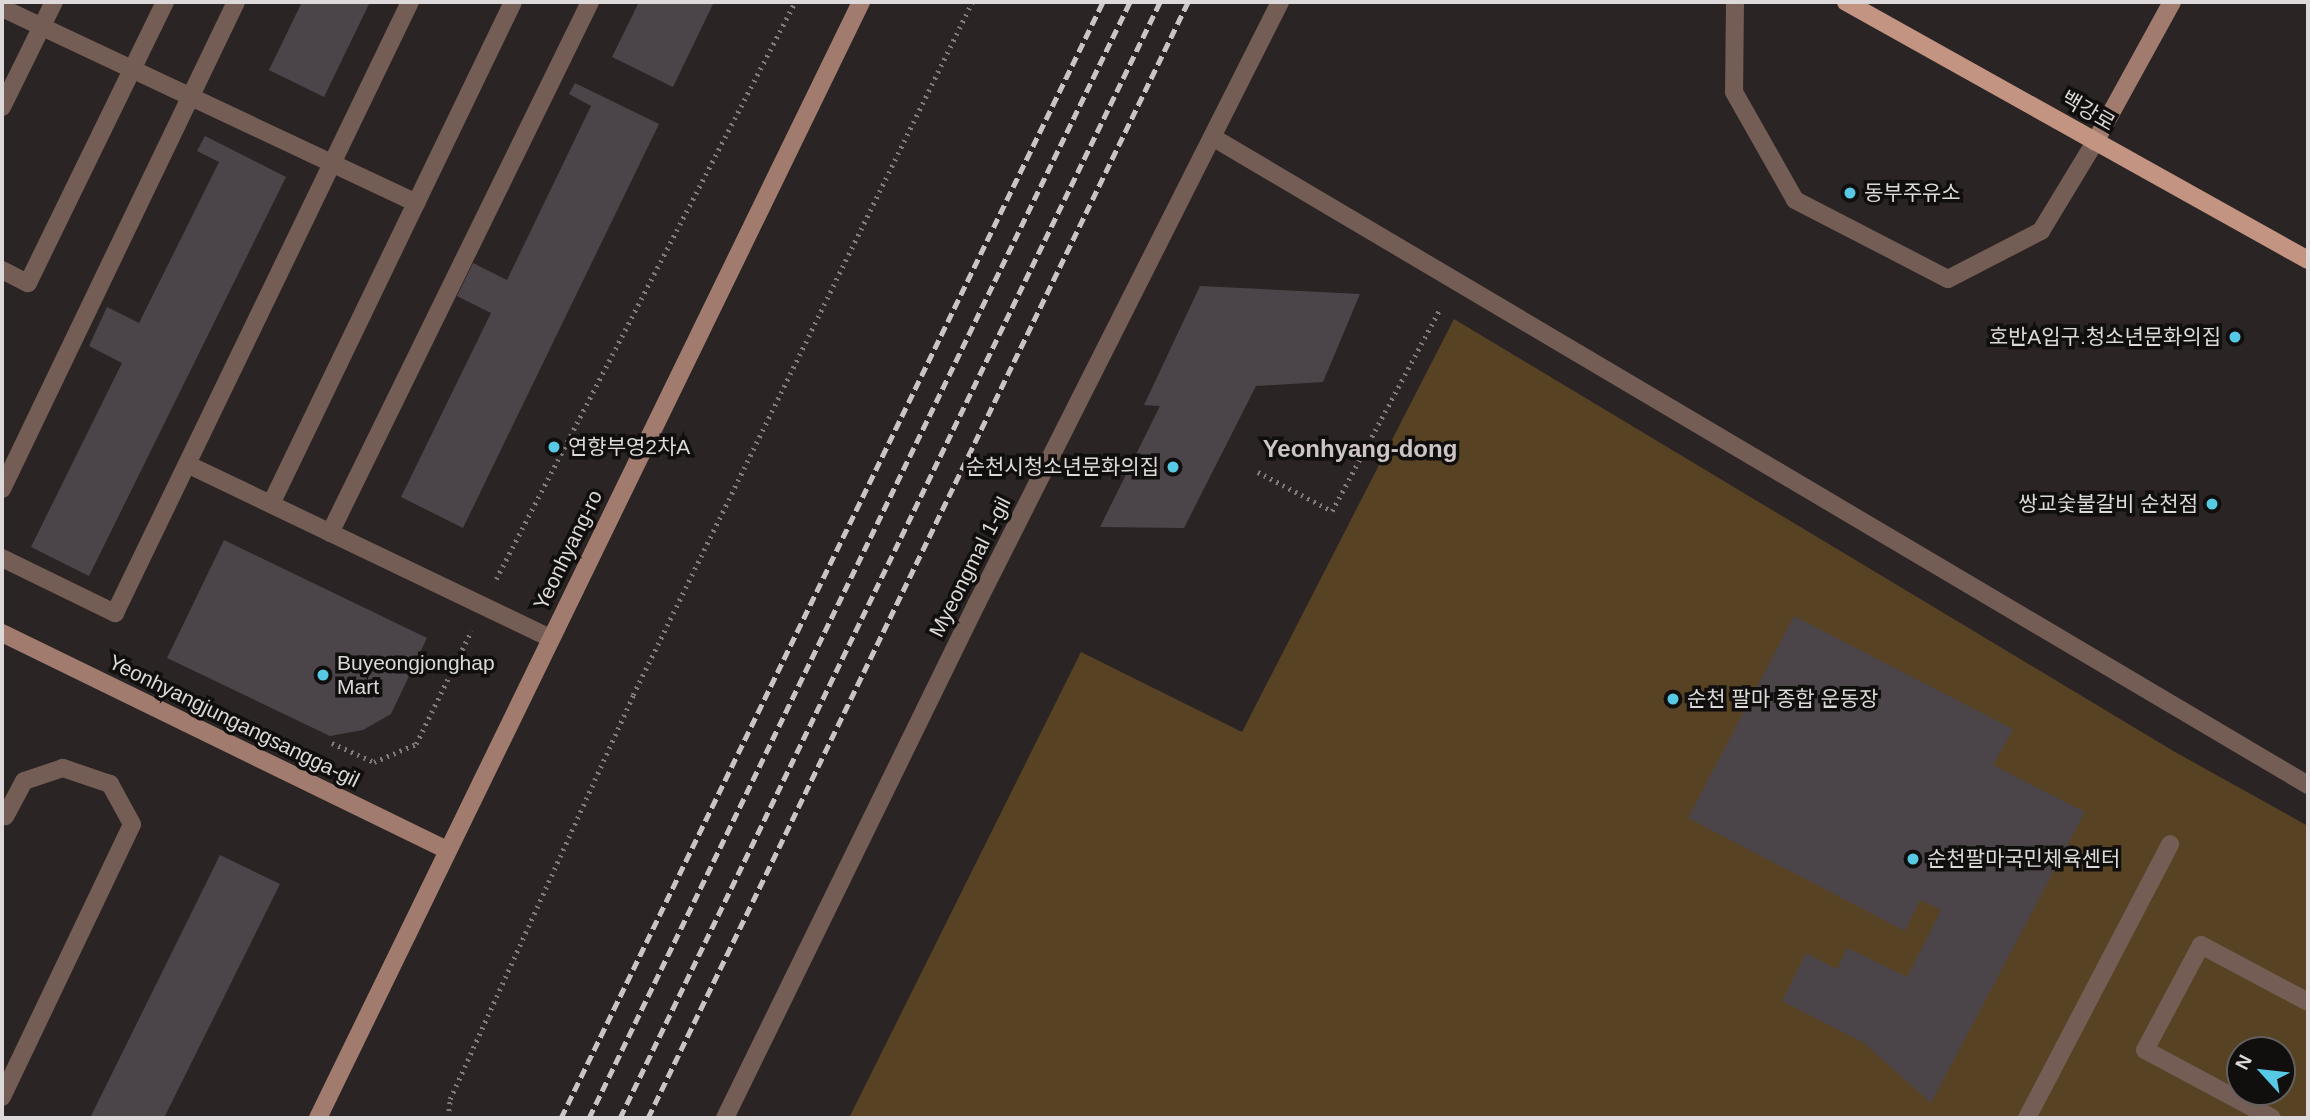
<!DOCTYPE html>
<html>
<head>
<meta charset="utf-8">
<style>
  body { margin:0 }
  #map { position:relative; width:2310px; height:1120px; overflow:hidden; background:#2a2424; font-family:Arial,"Noto Sans KR",sans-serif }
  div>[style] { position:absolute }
  .green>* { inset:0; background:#584224 }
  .building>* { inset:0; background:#4b4549 }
  .path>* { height:4.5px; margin-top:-2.25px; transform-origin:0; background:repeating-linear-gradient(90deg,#817b7c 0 2px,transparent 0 7px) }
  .lane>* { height:18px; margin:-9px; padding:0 9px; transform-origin:9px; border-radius:9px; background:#745d54 }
  .street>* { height:18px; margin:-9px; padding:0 9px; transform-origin:9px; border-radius:9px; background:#745d54 }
  .secondary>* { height:18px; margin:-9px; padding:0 9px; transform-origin:9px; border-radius:9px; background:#a17c6e }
  .primary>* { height:18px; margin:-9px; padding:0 9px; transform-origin:9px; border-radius:9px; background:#c39481 }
  .rail>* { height:5px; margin-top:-2.5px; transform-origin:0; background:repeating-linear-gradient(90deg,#cac4c5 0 10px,transparent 0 15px) }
  .dots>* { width:19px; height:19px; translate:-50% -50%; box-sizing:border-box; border:4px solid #110e0e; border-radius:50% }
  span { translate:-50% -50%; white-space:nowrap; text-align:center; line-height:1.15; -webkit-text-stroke:7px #110e0e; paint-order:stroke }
  .street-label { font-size:21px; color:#ddd8d9 }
  .poi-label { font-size:21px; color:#ddd8d9 }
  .left { translate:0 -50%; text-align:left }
  .right { translate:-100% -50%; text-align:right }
  .quarter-label { font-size:24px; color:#cdc4c5; font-weight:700 }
  .frame { position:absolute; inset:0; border:4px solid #ddd8d9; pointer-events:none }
  .north { position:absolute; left:2226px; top:1036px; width:70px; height:70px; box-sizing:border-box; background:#110e0e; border:2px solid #635f5f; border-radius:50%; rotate:297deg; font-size:19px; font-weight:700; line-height:28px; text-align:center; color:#ddd8d9 }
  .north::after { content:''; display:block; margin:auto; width:24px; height:32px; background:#58c9e4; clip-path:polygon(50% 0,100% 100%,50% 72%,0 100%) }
</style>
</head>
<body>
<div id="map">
  <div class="green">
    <div style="clip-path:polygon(evenodd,1454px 319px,2175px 752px,2308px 826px,2308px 1118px,849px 1118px,1081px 652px,1242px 732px,1454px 319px,2240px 1050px,2282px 1050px,2282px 1092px,2240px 1092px,2240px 1050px)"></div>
  </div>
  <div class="building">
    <div style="clip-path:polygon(302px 2px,370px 2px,324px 97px,269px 70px)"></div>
    <div style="clip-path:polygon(639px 2px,714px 2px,673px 87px,612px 57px)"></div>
    <div style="clip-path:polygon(575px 83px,659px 124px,463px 528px,401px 497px,491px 313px,457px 296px,473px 263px,507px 280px,591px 106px,569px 94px)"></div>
    <div style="clip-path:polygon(205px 136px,286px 177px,89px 576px,31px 547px,122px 363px,89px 346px,107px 307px,139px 323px,219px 162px,197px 151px)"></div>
    <div style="clip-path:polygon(1200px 286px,1360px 294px,1323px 382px,1256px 386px,1184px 528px,1100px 527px,1160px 406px,1144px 405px)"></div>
    <div style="clip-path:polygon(224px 540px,427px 638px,391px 714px,363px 730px,330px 736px,167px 658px)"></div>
    <div style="clip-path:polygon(1794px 616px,2013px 729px,1993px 765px,2085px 812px,1931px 1103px,1864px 1043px,1782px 1001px,1806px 953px,1837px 969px,1847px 948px,1907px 977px,1941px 910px,1920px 900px,1905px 931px,1688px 818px)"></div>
    <div style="clip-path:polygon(220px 855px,280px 884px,164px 1118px,90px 1118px)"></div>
  </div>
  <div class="path">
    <div style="left:1258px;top:472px;width:84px;rotate:27.8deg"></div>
    <div style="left:1332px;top:511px;width:231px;rotate:-61.9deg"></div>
    <div style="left:496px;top:579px;width:650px;rotate:-62.61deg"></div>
    <div style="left:332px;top:743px;width:46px;rotate:24.3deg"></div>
    <div style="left:374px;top:762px;width:46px;rotate:-23.2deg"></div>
    <div style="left:416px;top:744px;width:126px;rotate:-64deg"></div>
    <div style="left:448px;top:1118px;width:19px;rotate:-84deg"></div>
    <div style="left:450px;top:1099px;width:444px;rotate:-65.6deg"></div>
    <div style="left:633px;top:695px;width:771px;rotate:-63.93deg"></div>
  </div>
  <div class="lane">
    <div style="left:1735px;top:2px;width:90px;rotate:90.6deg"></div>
    <div style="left:1734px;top:92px;width:124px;rotate:60.5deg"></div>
    <div style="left:1795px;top:200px;width:172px;rotate:27.3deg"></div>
    <div style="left:1948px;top:279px;width:105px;rotate:-27.3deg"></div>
    <div style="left:2041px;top:231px;width:104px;rotate:-58.8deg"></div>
    <div style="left:2px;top:8px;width:458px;rotate:25.2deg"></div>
    <div style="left:2px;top:107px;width:117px;rotate:-63.7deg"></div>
    <div style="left:2px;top:270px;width:29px;rotate:27deg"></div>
    <div style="left:28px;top:283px;width:313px;rotate:-64deg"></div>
    <div style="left:189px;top:465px;width:400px;rotate:25.6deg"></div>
    <div style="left:2px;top:489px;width:540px;rotate:-64.34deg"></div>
    <div style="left:271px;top:504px;width:557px;rotate:-64.26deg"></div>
    <div style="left:330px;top:533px;width:591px;rotate:-63.91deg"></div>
    <div style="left:2px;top:558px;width:126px;rotate:26deg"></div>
    <div style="left:115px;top:613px;width:678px;rotate:-64.23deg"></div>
    <div style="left:2px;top:1097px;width:302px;rotate:-64.5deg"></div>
    <div style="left:132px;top:824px;width:46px;rotate:-118.8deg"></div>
    <div style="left:110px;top:784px;width:50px;rotate:-161.2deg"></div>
    <div style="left:63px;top:768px;width:41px;rotate:161.6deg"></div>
    <div style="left:24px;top:781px;width:40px;rotate:118deg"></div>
    <div style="left:2272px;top:1118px;width:144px;rotate:-151.8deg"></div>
    <div style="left:2145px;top:1050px;width:119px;rotate:-61.9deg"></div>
    <div style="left:2201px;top:945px;width:121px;rotate:28deg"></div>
  </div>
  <div class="street">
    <div style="left:1214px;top:138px;width:1271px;rotate:30.6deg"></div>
    <div style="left:725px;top:1118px;width:573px;rotate:-63.93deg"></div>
    <div style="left:977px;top:603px;width:673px;rotate:-63.24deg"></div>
    <div style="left:2027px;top:1118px;width:309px;rotate:-62.4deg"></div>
  </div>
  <div class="secondary">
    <div style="left:2095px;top:142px;width:160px;rotate:-61.2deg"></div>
    <div style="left:2px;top:633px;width:495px;rotate:26deg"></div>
    <div style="left:318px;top:1118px;width:1241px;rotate:-64.05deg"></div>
  </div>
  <div class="primary">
    <div style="left:1846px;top:2px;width:529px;rotate:29.18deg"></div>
  </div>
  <div class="rail">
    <div style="left:561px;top:1118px;width:1241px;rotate:-64.1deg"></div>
    <div style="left:589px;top:1118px;width:1240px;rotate:-64.14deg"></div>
    <div style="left:620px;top:1118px;width:1240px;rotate:-64.18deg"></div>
    <div style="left:648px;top:1118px;width:1240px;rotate:-64.18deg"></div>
  </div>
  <div class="dots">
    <div style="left:1850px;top:193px;background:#58c9e4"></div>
    <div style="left:2235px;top:337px;background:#58c9e4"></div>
    <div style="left:554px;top:447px;background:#58c9e4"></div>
    <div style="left:1173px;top:467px;background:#58c9e4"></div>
    <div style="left:2212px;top:504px;background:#58c9e4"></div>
    <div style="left:323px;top:675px;background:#58c9e4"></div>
    <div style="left:1673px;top:699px;background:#58c9e4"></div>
    <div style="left:1913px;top:859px;background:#58c9e4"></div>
  </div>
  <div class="street-label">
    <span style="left:2088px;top:111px;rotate:30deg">백강로</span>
    <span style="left:568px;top:550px;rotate:-64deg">Yeonhyang-ro</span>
    <span style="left:970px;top:567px;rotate:-63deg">Myeongmal 1-gil</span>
    <span style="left:234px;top:721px;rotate:26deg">Yeonhyangjungangsangga-gil</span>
  </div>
  <div class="poi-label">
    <span class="left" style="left:1864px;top:193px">동부주유소</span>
    <span class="right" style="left:2221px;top:337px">호반A입구.청소년문화의집</span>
    <span class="left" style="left:568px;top:447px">연향부영2차A</span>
    <span class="right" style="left:1159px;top:467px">순천시청소년문화의집</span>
    <span class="right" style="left:2198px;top:504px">쌍교숯불갈비 순천점</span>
    <span class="left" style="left:337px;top:675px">Buyeongjonghap<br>Mart</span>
    <span class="left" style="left:1687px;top:699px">순천 팔마 종합 운동장</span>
    <span class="left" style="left:1927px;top:859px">순천팔마국민체육센터</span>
  </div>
  <div class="quarter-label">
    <span style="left:1360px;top:449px">Yeonhyang-dong</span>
  </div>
  <div class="frame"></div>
  <div class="north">N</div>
</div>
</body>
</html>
